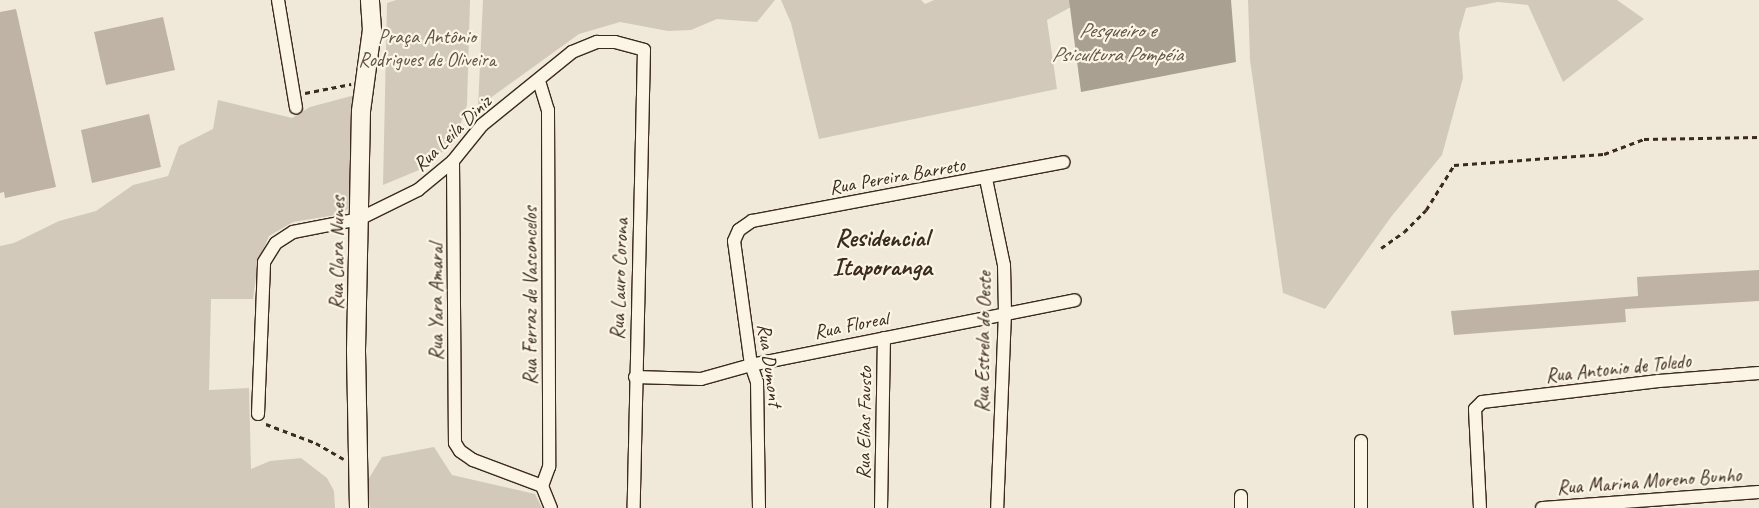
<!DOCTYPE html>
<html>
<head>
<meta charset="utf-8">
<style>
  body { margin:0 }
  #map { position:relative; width:1759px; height:508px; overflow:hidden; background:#f0e9d9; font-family:Caveat,sans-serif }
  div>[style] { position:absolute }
  .green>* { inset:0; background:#d2c9ba }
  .water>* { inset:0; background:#aaa091 }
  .building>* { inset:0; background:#beb3a4 }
  .path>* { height:2.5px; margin-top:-1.25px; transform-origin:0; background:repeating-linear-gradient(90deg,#3b2a1e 0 5px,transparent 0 9px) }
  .roads { filter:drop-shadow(1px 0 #3b2a1e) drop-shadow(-1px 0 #3b2a1e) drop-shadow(0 1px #3b2a1e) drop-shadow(0 -1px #3b2a1e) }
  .street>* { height:12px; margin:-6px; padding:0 6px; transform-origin:6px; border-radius:6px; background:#fcf5e5 }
  .secondary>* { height:18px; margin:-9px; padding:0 9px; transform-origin:9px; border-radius:9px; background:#fcf5e5 }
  span { translate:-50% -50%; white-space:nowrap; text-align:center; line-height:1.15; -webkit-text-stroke:4.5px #fcf5e5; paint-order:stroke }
  .park-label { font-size:20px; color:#615245 }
  .street-label { font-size:20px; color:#3b2a1e }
  .water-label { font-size:21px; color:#625346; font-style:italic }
  .district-label { font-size:25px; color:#3b2a1e; font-weight:700 }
</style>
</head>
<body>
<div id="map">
  <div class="green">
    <div style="clip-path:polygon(396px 0,470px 0,467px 105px,454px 143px,419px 170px,383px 185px,387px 3px)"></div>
    <div style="clip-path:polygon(483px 0,775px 0,757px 22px,717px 19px,691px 30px,668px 31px,620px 22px,579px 34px,478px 107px)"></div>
    <div style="clip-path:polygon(781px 0,921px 0,925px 4px,934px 0,1084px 0,1047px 20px,1057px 89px,819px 139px,791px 23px)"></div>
    <div style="clip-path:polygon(1248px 0,1617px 0,1644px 19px,1563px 82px,1528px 5px,1498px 2px,1466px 8px,1459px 33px,1463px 78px,1442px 155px,1391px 217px,1325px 309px,1283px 293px,1250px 60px)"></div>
    <div style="clip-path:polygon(355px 95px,352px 205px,342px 214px,293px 222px,269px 236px,258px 262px,253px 299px,211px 299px,209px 390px,249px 388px,251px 469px,270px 461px,301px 458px,327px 478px,334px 491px,335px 508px,0 508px,0 246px,14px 243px,59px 221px,96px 211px,133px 185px,168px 176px,179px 146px,213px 129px,218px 100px,292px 118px,310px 107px)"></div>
    <div style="clip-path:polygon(434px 447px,452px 475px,535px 494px,542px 508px,370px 508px,366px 483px,382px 457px)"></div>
  </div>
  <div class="water">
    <div style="clip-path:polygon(1069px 0,1231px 0,1236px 62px,1081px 92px)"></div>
  </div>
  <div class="building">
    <div style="clip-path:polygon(16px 9px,56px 187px,5px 198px,4px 192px,0 193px,0 12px)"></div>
    <div style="clip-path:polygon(163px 17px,175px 70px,106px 85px,94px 32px)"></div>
    <div style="clip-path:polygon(149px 114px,161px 167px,92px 183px,81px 130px)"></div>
    <div style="clip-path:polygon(1759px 270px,1759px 301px,1625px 309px,1626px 322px,1454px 335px,1451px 311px,1638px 296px,1637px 277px)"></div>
  </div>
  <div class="path">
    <div style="left:305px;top:93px;width:47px;rotate:-11.1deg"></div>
    <div style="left:1381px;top:248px;width:28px;rotate:-35deg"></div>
    <div style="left:1404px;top:232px;width:31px;rotate:-45deg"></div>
    <div style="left:1426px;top:210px;width:53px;rotate:-58.1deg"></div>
    <div style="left:1454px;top:165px;width:150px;rotate:-4.2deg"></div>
    <div style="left:1604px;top:154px;width:43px;rotate:-20.6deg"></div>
    <div style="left:1644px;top:139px;width:115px;rotate:-1deg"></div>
    <div style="left:266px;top:424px;width:53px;rotate:20.8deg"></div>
    <div style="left:316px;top:443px;width:32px;rotate:30deg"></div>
  </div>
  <div class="roads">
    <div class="street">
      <div style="left:278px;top:0;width:109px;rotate:80.5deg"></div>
      <div style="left:539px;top:81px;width:30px;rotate:73deg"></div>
      <div style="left:548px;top:110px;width:357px;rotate:89.8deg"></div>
      <div style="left:549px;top:467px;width:20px;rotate:110deg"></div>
      <div style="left:542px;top:486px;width:24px;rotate:68deg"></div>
      <div style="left:453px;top:161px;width:282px;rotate:89.6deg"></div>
      <div style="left:455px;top:443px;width:9px;rotate:58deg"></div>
      <div style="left:460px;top:451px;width:16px;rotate:35deg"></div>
      <div style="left:473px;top:460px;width:74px;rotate:20.6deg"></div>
      <div style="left:986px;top:179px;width:88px;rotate:78.2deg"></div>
      <div style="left:1004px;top:265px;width:48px;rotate:88.8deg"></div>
      <div style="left:1005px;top:313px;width:195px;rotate:92.3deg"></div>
      <div style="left:635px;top:377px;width:66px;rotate:1.7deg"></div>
      <div style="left:701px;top:379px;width:52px;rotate:-15.6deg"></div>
      <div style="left:751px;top:365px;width:330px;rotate:-11.3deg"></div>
      <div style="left:258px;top:414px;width:152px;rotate:-87.7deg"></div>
      <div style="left:264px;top:262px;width:22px;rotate:-58deg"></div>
      <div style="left:276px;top:243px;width:20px;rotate:-33deg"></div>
      <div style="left:293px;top:232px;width:67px;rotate:-11.1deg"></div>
      <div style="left:359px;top:219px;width:66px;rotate:-26.2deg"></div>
      <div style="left:418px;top:190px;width:45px;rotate:-39.6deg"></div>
      <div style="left:453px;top:161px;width:46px;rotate:-51.1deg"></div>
      <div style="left:482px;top:125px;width:116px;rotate:-39deg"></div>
      <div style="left:572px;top:52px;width:27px;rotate:-22deg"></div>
      <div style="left:597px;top:42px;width:18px"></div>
      <div style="left:615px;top:42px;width:30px;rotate:15deg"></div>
      <div style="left:644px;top:50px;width:458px;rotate:91.3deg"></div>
      <div style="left:1361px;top:441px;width:67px;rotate:90deg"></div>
      <div style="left:759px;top:508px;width:126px;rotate:-90.9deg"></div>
      <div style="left:757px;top:382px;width:18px;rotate:-109deg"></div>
      <div style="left:751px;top:365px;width:125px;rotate:-97.8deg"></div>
      <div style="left:734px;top:241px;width:12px;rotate:-66deg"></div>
      <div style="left:739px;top:230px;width:16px;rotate:-35deg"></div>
      <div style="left:752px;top:221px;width:317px;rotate:-10.7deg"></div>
      <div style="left:881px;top:508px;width:170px;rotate:-89deg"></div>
      <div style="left:1241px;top:508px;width:12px;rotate:-90deg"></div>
      <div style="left:1480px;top:508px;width:99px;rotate:-92.9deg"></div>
      <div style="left:1475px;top:409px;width:10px;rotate:-45deg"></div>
      <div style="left:1482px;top:402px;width:178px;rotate:-6.8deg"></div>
      <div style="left:1659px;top:381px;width:100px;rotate:-4.6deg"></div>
      <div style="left:1542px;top:508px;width:218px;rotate:-4.2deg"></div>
    </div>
    <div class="secondary">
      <div style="left:359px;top:508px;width:158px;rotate:-91.1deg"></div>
      <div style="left:356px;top:350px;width:239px;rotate:-88.8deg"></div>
      <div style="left:361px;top:111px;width:82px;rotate:-82.3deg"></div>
      <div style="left:372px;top:30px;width:30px;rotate:-94deg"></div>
    </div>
  </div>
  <div class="park-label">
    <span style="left:427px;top:48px">Praça Antônio<br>Rodrigues de Oliveira</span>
  </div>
  <div class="street-label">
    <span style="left:452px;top:133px;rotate:-44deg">Rua Leila Diniz</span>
    <span style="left:897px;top:176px;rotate:-10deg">Rua Pereira Barreto</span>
    <span style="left:337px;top:253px;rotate:-89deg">Rua Clara Nunes</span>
    <span style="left:619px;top:279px;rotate:-88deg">Rua Lauro Corona</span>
    <span style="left:530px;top:296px;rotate:-90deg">Rua Ferraz de Vasconcelos</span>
    <span style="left:436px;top:302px;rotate:-90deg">Rua Yara Amaral</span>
    <span style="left:851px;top:325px;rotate:-11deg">Rua Floreal</span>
    <span style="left:983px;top:342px;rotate:-89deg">Rua Estrela do Oeste</span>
    <span style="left:770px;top:365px;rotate:82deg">Rua Dumont</span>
    <span style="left:1618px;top:368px;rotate:-6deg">Rua Antonio de Toledo</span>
    <span style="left:864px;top:423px;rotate:-89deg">Rua Elias Fausto</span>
    <span style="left:1649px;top:481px;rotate:-4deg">Rua Marina Moreno Bunho</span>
  </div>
  <div class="water-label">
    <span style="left:1117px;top:42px">Pesqueiro e<br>Psicultura Pompéia</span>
  </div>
  <div class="district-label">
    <span style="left:882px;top:253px">Residencial<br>Itaporanga</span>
  </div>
</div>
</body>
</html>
